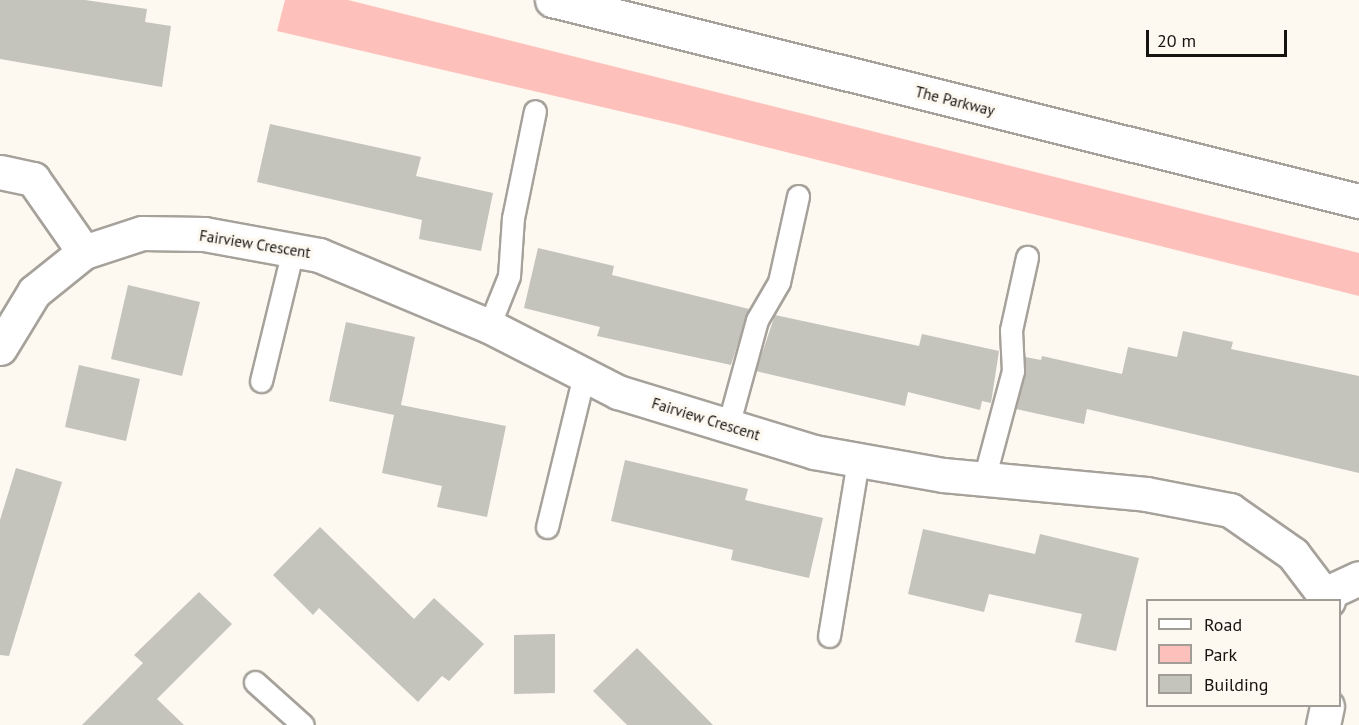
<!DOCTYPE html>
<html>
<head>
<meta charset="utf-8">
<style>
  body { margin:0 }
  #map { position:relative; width:1359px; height:725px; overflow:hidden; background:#fdf8f0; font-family:"PT Sans",sans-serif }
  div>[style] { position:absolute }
  .green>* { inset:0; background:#fec0ba }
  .building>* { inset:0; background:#c4c4bc }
  .roads { filter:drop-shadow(2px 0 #a6a29b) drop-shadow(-2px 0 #a6a29b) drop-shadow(0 2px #a6a29b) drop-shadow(0 -2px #a6a29b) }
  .service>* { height:21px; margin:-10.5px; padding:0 10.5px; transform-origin:10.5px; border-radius:10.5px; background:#fff }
  .minor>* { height:33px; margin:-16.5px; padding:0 16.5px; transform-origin:16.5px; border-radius:16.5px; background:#fff }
  .primary>* { height:33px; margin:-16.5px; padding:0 16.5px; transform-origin:16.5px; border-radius:16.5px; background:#fff }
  span { translate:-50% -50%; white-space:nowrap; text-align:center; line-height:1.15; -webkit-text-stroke:6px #fdf8f0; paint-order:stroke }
  .street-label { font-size:15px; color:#151411 }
  .legend { position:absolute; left:1146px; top:599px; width:195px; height:108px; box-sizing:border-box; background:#fdf8f0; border:2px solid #a09d97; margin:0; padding:8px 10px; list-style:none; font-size:18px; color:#151411 }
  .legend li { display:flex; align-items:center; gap:12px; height:30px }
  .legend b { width:30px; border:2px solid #a09d97 }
  .scale { position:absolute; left:1146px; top:30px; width:141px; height:27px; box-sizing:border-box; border:3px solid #151411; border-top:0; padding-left:8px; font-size:18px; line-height:21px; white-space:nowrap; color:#151411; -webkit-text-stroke:4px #fdf8f0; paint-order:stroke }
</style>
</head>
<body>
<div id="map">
  <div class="green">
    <div style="clip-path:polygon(285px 0,348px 0,1359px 253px,1359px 296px,675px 124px,277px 31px)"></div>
  </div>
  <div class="building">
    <div style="clip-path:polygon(0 0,85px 0,147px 9px,145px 22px,171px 26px,162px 87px,0 59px)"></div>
    <div style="clip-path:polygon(270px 124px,421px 157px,416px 176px,493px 193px,481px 251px,419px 239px,422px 220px,257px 182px)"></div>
    <div style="clip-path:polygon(538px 248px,614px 266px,612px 275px,749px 309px,731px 365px,597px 336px,600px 327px,524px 308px)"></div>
    <div style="clip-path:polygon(128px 285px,200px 302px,182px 376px,111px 359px)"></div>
    <div style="clip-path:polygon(775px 315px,919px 346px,922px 334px,999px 351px,991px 403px,982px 401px,980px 410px,908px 392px,905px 406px,756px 371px)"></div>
    <div style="clip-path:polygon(346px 322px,415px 337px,401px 405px,506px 426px,487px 517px,437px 507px,442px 486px,382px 473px,394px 415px,329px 401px)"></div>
    <div style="clip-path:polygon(1183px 331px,1233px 342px,1231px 349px,1359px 376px,1359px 473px,1087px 409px,1084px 424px,1016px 409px,1025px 357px,1041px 360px,1042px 356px,1122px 374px,1128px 347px,1177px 357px)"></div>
    <div style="clip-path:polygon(79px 365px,140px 379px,126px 441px,65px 427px)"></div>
    <div style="clip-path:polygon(625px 460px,748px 489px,745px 500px,823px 518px,809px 578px,731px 560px,733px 550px,611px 521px)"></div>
    <div style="clip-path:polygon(16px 468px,62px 482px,9px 656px,0 655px,0 520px)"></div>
    <div style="clip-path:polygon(320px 527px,414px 619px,434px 598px,484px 644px,449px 681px,442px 676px,418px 702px,319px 608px,313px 615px,273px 575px)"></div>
    <div style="clip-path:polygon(923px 529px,1035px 554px,1040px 534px,1139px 558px,1116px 651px,1075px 642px,1082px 614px,989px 594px,984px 612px,908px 594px)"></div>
    <div style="clip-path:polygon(199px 592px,232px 624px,157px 699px,184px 725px,82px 725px,143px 663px,134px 655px)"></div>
    <div style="clip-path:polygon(555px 634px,555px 693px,514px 694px,514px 635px)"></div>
    <div style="clip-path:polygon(637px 648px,713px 725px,627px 725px,593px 691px)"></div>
  </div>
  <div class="roads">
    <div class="service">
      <div style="left:489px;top:326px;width:54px;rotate:-68.2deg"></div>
      <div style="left:509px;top:276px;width:58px;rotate:-86.1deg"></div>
      <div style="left:513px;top:218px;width:109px;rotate:-78.4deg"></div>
      <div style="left:261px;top:381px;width:135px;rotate:-76.3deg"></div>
      <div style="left:728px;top:426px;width:110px;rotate:-74.7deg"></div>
      <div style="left:757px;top:320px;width:44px;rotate:-59.9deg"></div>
      <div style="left:779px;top:282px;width:88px;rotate:-77.5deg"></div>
      <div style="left:984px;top:479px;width:112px;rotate:-75deg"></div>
      <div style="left:1013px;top:371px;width:41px;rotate:-92.8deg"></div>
      <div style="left:1011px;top:330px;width:75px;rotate:-77.6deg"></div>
      <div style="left:547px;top:527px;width:156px;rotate:-76.3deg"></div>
      <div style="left:829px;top:636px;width:178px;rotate:-80.6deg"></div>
      <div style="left:255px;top:682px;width:64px;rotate:41.9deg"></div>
    </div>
    <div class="minor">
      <div style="left:0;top:172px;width:34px;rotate:12deg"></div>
      <div style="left:33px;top:179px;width:89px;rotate:55.1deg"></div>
      <div style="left:0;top:348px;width:66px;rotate:-58.7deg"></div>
      <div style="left:34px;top:292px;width:64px;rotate:-38.7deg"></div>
      <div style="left:84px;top:252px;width:61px;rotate:-18.1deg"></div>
      <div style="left:142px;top:233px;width:62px;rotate:0.9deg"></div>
      <div style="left:204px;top:234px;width:117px;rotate:10.3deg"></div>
      <div style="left:319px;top:255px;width:184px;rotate:22.7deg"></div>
      <div style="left:489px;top:326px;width:145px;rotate:27.1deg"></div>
      <div style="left:618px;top:392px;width:205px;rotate:17deg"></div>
      <div style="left:814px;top:452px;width:131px;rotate:10.1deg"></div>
      <div style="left:943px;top:475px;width:204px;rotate:5.3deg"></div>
      <div style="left:1146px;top:494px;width:86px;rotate:10.8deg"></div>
      <div style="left:1230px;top:510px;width:77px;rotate:34.9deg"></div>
      <div style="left:1293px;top:554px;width:58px;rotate:52.7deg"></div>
      <div style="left:1327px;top:593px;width:35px;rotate:-25deg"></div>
      <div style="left:1323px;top:725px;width:19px;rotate:-78deg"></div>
    </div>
    <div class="primary">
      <div style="left:552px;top:0;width:832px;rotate:13.99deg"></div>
    </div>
  </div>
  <div class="street-label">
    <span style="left:955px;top:101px;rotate:14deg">The Parkway</span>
    <span style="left:255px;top:244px;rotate:9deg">Fairview Crescent</span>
    <span style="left:706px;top:419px;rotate:17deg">Fairview Crescent</span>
  </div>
  <ul class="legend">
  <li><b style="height:8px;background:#fff"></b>Road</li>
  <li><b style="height:16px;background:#fec0ba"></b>Park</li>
  <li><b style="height:16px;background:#c4c4bc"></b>Building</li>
  </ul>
  <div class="scale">20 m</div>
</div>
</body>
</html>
